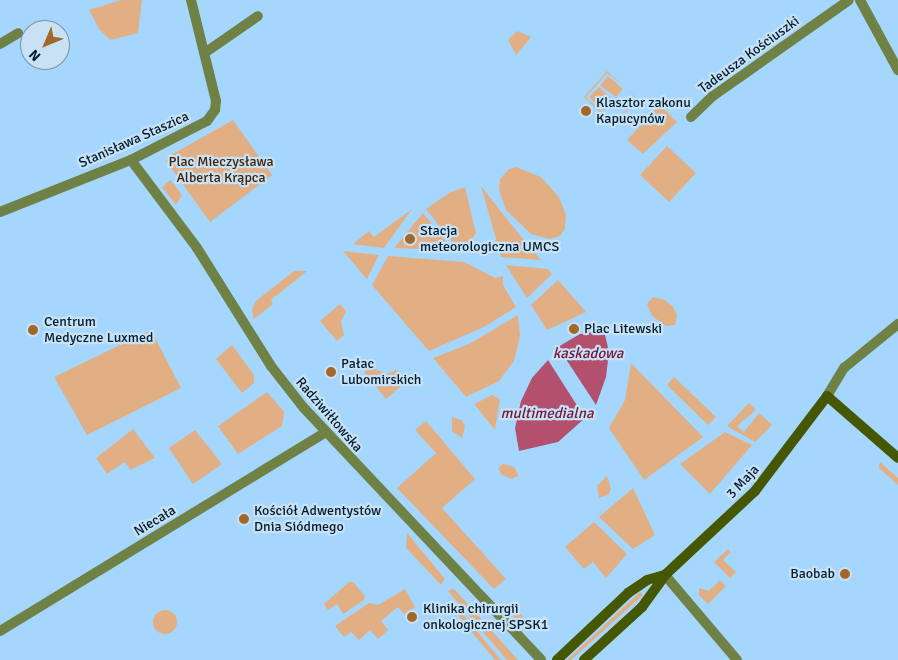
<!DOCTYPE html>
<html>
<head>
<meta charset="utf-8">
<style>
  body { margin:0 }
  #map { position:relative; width:898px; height:660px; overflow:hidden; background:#a5d7fe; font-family:Signika,sans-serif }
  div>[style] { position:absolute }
  .green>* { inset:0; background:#e1af83 }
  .round { border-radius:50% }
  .water>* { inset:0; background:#b2506e }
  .street>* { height:10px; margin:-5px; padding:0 5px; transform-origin:5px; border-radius:5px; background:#6f8145 }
  .secondary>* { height:10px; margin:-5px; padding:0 5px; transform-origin:5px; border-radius:5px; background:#455801 }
  .dots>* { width:14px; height:14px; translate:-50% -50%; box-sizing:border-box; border:2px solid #c8e1f5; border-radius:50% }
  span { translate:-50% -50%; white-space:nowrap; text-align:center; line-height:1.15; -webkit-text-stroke:4.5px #c8e1f5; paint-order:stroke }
  .street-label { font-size:14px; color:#031d2f }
  .poi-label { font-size:14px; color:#031d2f }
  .left { translate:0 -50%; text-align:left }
  .right { translate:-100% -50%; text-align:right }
  .park-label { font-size:14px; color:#422302 }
  .water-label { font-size:15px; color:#73163a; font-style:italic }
  .north { position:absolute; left:20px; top:20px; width:50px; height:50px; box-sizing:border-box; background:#c8e1f5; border:1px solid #7993a6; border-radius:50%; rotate:225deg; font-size:14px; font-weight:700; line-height:20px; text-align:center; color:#031d2f }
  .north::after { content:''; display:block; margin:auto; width:18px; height:22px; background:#a36729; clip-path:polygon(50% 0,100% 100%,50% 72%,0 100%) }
</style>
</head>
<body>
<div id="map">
  <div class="green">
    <div style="clip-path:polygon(121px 0,142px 0,138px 33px,110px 40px,99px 29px,89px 10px)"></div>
    <div style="clip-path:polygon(517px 31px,531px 37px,516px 55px,508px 40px)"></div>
    <div style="clip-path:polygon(607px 71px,625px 87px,607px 73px,586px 97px,614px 123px,636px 99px,627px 89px,637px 99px,614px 125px,584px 97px)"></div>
    <div style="clip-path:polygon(608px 76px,623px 89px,616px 97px,600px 85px)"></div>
    <div style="clip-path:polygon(599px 87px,612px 99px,604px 111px,589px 97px)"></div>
    <div style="clip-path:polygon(660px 105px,677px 122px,643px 154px,627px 140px)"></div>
    <div style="clip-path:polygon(233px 120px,272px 175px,210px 222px,166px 161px,169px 156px)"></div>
    <div style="clip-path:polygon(667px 146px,696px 173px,669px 202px,640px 175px)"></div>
    <div style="clip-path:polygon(516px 167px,541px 177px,559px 197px,566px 215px,565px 228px,560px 236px,549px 239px,531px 234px,506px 210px,499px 190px,500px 179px,509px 169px)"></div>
    <div style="clip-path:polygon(171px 180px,182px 195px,176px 205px,162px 187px)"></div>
    <div style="clip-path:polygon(481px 186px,510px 223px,541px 260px,501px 257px)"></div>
    <div style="clip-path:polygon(465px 187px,476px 233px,468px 245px,458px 249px,426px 209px,449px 193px)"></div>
    <div style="clip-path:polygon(412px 209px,384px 248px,353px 244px,369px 231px,374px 237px)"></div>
    <div style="clip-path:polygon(423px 213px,453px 250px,394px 248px)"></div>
    <div style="clip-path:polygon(343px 251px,379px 255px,367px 279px)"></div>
    <div style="clip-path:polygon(388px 256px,464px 262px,495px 278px,503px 276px,503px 285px,516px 307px,484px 327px,429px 351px,372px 285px)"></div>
    <div style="clip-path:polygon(506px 265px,548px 269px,552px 274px,527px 298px)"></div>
    <div style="clip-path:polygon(294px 271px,307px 271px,271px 300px,273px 304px,254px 319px,252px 310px,256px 301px)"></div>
    <div style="clip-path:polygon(558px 280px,586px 312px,547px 330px,531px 305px)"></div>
    <div style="clip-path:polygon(653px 297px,665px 300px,673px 307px,677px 315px,675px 325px,666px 326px,652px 316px,647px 304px)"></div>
    <div style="clip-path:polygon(340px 304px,346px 311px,341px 322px,344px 335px,337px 341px,320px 321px)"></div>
    <div style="clip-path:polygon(518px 315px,520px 336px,514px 361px,499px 381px,466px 397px,433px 358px,469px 344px)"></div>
    <div style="clip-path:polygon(151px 330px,181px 388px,87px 435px,54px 377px)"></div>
    <div style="clip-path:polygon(232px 345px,254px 375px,254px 383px,242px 393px,216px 359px)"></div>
    <div style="clip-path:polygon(631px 363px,703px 437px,644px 480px,609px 428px,625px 400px)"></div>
    <div style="clip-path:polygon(370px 367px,387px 374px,397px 370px,406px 382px,386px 399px,364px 372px)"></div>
    <div style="clip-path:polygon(674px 377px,716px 417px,708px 425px,667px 385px)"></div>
    <div style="clip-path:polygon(267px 392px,284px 412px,282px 426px,238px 454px,218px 426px)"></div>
    <div style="clip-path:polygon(492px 395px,500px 399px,495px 430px,474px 404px)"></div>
    <div style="clip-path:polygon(749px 403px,756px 410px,737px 426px,744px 432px,759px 413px,772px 425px,755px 442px,727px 426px)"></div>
    <div style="clip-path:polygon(452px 417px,461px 420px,465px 426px,462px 438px,452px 431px)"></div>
    <div style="clip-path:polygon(426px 421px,475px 479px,442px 508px,506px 579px,494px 589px,397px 488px,436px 453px,415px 430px)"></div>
    <div style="clip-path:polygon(133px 429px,155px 458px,130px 470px,125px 462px,107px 474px,96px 458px)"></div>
    <div style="clip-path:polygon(195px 430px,222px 464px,193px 484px,169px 448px)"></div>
    <div style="clip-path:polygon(725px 432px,752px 445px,710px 494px,680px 464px)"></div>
    <div style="clip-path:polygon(880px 462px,898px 478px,898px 485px,879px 468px)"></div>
    <div style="clip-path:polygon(503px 464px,514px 467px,519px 476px,511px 479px,501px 474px,498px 468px)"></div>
    <div style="clip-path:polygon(607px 476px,611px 489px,608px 495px,599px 498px,597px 486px)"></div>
    <div style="clip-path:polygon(633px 488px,655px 535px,633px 549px,599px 517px)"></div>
    <div style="clip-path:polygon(594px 522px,627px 554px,606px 578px,593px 562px,584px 569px,565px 547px)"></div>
    <div style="clip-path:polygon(407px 533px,445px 579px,441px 585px,406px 548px)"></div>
    <div style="clip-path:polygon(728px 549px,731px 552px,723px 560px,736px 572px,730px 578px,714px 562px)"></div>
    <div style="clip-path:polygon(720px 580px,726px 586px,708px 604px,699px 595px,699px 588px,709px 591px)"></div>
    <div style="clip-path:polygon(349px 582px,353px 582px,365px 596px,364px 600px,343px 614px,337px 604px,328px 610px,324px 604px)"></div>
    <div style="clip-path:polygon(405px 589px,415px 607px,404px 614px,398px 607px,381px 621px,388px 630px,378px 639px,370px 630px,359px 640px,351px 632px,344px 637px,335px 626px,369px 603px,378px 605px)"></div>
    <div style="clip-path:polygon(452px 589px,455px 590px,518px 660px,507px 660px,448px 591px)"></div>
    <div style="clip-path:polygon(640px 592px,643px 595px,571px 660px,567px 660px)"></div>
    <div style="clip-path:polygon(454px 606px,461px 612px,501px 660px,495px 660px,452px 608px)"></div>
    <div style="clip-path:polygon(513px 606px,532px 627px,525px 628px,514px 622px)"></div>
    <div class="round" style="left:153px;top:610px;width:24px;height:24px"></div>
  </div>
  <div class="water">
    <div style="clip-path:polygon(604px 331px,609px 352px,606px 377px,596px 405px,558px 347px,580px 334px)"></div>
    <div style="clip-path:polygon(548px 360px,585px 418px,558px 442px,519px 451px,515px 428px,521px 401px,532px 378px)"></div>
  </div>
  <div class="street">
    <div style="left:860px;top:0;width:80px;rotate:61.5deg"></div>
    <div style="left:0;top:44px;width:21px;rotate:-31deg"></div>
    <div style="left:206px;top:52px;width:63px;rotate:-34.7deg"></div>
    <div style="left:691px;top:117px;width:30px;rotate:-44deg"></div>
    <div style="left:713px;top:96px;width:166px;rotate:-35.2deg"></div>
    <div style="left:131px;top:160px;width:110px;rotate:53.1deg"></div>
    <div style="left:197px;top:248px;width:139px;rotate:57.9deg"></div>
    <div style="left:271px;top:366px;width:52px;rotate:52deg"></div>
    <div style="left:303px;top:407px;width:347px;rotate:46.7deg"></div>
    <div style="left:0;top:212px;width:141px;rotate:-21.7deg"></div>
    <div style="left:131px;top:160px;width:85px;rotate:-27.2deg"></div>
    <div style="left:207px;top:121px;width:14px;rotate:-54deg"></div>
    <div style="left:215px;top:110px;width:9px;rotate:-84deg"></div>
    <div style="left:216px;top:101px;width:104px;rotate:-103.9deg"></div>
    <div style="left:827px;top:396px;width:33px;rotate:-59deg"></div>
    <div style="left:844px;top:368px;width:70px;rotate:-39.2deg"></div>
    <div style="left:665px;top:575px;width:111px;rotate:49.7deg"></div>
    <div style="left:0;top:631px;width:381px;rotate:-31.4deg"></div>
  </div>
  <div class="secondary">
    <div style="left:557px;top:660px;width:98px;rotate:-43.3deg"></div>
    <div style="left:628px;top:593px;width:23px;rotate:-34deg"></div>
    <div style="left:647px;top:580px;width:19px;rotate:-16deg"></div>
    <div style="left:584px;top:660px;width:79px;rotate:-42.4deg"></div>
    <div style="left:642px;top:607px;width:39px;rotate:-54deg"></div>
    <div style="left:665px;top:575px;width:123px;rotate:-43deg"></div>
    <div style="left:755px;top:491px;width:119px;rotate:-52.8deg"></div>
    <div style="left:827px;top:396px;width:94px;rotate:41.1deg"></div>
  </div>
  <div class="dots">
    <div style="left:586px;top:111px;background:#a36729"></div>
    <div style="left:410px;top:239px;background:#a36729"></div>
    <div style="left:574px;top:329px;background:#a36729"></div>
    <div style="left:33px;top:330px;background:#a36729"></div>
    <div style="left:331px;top:372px;background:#a36729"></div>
    <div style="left:244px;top:519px;background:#a36729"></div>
    <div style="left:845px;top:574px;background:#a36729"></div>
    <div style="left:412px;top:617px;background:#a36729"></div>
  </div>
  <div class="street-label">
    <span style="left:749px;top:55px;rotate:-36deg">Tadeusza Kościuszki</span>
    <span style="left:134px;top:140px;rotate:-24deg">Stanisława Staszica</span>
    <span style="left:329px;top:415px;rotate:49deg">Radziwiłłowska</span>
    <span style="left:743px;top:482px;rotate:-47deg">3 Maja</span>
    <span style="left:155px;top:521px;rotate:-31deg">Niecała</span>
  </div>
  <div class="poi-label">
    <span class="left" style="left:596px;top:111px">Klasztor zakonu<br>Kapucynów</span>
    <span class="left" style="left:420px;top:239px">Stacja<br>meteorologiczna UMCS</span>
    <span class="left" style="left:44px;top:330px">Centrum<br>Medyczne Luxmed</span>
    <span class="left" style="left:584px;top:329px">Plac Litewski</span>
    <span class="left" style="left:341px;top:372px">Pałac<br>Lubomirskich</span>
    <span class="left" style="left:254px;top:519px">Kościół Adwentystów<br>Dnia Siódmego</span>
    <span class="right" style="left:835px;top:574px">Baobab</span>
    <span class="left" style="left:423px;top:617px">Klinika chirurgii<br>onkologicznej SPSK1</span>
  </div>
  <div class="park-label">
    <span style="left:221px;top:170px">Plac Mieczysława<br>Alberta Krąpca</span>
  </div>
  <div class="water-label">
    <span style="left:588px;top:354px">kaskadowa</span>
    <span style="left:547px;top:414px">multimedialna</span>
  </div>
  <div class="north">N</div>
</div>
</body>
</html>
